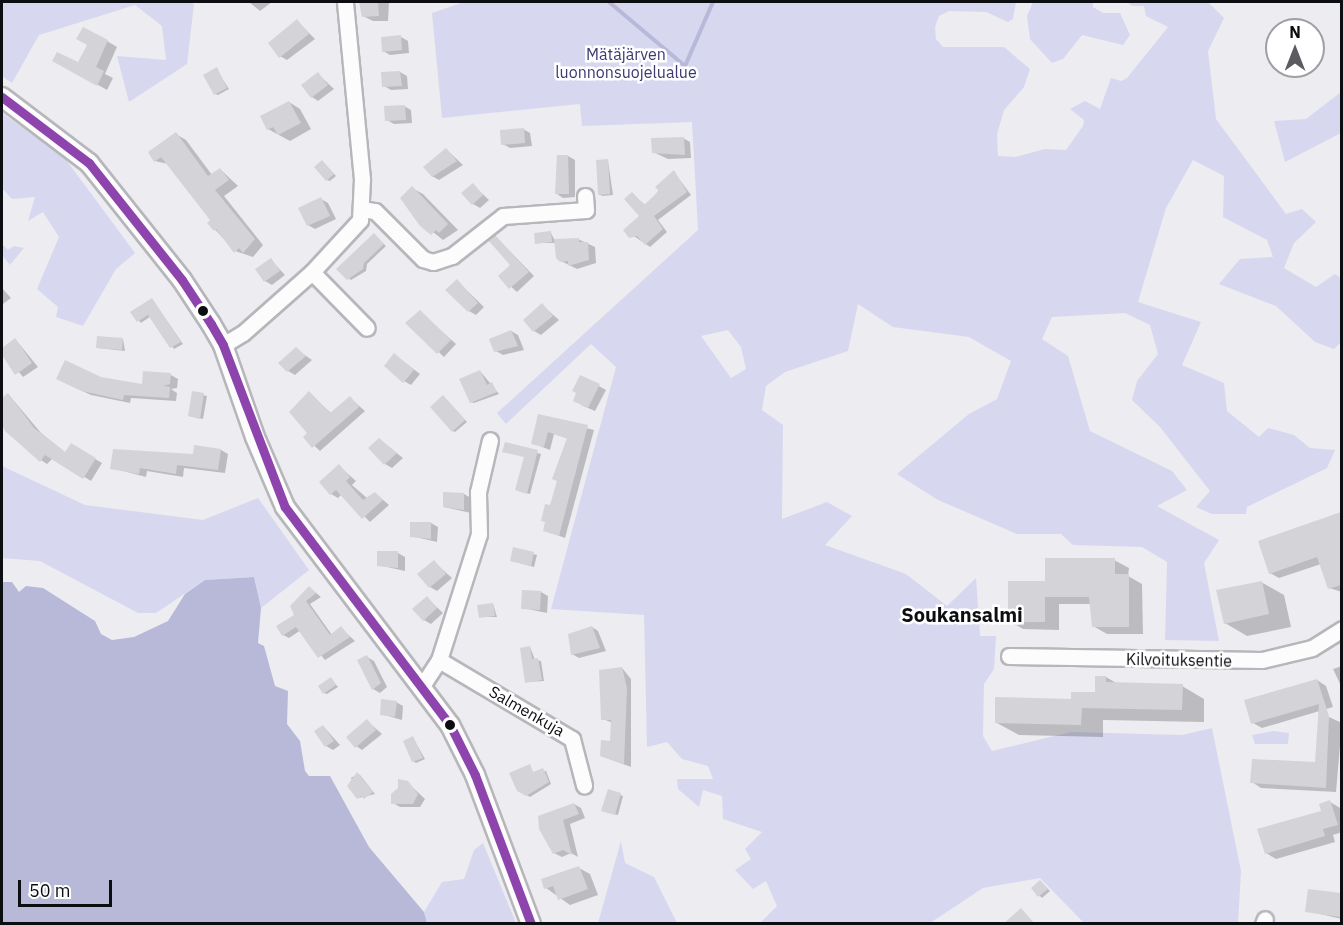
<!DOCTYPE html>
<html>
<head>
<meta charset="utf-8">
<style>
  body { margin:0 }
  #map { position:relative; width:1343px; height:925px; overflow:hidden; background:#ececf1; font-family:"IBM Plex Sans",sans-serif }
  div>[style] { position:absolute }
  .green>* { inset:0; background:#d7d8ef }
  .water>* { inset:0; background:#b8b9d9 }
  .shadow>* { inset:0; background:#0003 }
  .stream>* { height:4px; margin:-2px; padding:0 2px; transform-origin:2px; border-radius:2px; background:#b8b9d9 }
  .building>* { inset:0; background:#d4d4d8 }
  .roads { filter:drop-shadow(2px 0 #b7b7bb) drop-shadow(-2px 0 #b7b7bb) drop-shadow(0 2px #b7b7bb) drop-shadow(0 -2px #b7b7bb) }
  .minor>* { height:15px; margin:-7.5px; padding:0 7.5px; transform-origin:7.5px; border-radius:7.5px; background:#fcfcfd }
  .tertiary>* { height:18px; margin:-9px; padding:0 9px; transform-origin:9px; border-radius:9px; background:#fcfcfd }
  .bus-1>* { height:9px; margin:-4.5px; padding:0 4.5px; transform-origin:4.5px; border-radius:4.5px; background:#8e44ad }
  .dots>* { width:16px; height:16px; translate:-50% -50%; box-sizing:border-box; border:3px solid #fff; border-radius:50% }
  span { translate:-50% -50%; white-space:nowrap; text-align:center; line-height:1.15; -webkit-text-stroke:5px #fff; paint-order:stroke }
  .park-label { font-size:16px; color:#3d3a72 }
  .street-label { font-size:16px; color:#0d0e11 }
  .quarter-label { font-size:20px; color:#0d0e11; font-weight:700 }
  .frame { position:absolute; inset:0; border:3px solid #0d0e11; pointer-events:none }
  .north { position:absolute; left:1265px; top:18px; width:60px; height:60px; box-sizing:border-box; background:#fff; border:2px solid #9e9fa0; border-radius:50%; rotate:0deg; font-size:16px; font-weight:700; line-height:24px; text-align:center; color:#0d0e11 }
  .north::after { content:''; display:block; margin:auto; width:21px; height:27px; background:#5b5c5f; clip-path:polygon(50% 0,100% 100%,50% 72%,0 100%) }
  .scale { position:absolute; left:18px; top:880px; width:94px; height:27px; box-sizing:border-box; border:3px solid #0d0e11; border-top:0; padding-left:8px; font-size:18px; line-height:21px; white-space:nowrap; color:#0d0e11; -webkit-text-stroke:4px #fff; paint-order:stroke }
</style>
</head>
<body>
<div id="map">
  <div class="green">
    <div style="clip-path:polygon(2px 2px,191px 2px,194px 4px,187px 64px,129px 102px,117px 56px,166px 60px,162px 26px,135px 5px,39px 35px,12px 83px,2px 76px)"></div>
    <div style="clip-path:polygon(evenodd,464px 2px,1016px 2px,1013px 19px,1008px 22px,986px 12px,949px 11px,939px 16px,935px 27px,936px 39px,943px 47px,1004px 47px,1030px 69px,1024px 87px,1004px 110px,997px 134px,998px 156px,1015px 157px,1045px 149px,1066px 150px,1083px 126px,1084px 120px,1070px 109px,1085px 101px,1100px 109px,1111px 78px,1121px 81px,1127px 78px,1168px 27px,1146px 16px,1144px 6px,1132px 6px,1127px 2px,1208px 2px,1224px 18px,1208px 51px,1216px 119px,1286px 214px,1302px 209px,1316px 222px,1294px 243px,1284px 268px,1316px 287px,1335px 274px,1341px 278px,1341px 342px,1334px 349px,1315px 342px,1276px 306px,1219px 284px,1240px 259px,1273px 257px,1267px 240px,1223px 217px,1224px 176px,1193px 160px,1166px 208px,1138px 302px,1201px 322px,1182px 365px,1224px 383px,1227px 411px,1259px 437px,1268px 428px,1294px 435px,1310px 448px,1335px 450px,1327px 468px,1247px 507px,1246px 514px,1212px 514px,1196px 507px,1210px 491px,1160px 427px,1132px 400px,1137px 381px,1158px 354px,1150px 325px,1125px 313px,1052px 317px,1042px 339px,1068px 356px,1090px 431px,1172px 471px,1187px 490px,1157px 506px,1219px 540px,1204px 563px,1219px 641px,1165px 640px,1167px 562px,1142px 547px,1073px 545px,1061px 534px,1017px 534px,938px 500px,897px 474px,969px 414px,997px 399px,1011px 361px,969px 337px,893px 327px,858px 304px,848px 351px,785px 372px,766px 386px,762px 410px,783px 425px,782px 519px,827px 502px,852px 516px,825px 545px,906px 574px,947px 606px,976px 578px,980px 636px,996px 636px,994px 669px,984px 684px,983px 736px,992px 751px,1071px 732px,1182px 735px,1212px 728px,1241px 871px,1238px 923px,1084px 923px,1040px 878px,983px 888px,930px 923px,760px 923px,777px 906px,773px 897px,766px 881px,753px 889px,735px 870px,751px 859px,745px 849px,762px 832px,723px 819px,722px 796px,703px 790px,699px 807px,678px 789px,677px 779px,713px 779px,708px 766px,682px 759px,667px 742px,647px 747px,644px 615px,551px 609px,616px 367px,591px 344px,506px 424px,497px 413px,698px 230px,692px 122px,582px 126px,580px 104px,442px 118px,432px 13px,464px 2px,728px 330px,741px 347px,746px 369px,731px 378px,701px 336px,728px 330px)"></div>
    <div style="clip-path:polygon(1033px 2px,1093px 2px,1093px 7px,1103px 13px,1120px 13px,1130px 35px,1123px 45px,1082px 35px,1063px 59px,1052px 63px,1030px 39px,1027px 16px)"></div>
    <div style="clip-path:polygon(1341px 92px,1341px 133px,1285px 162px,1274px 121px,1306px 119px)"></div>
    <div style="clip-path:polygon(2px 113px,64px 157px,135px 253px,116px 269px,83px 326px,56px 317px,58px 307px,37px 289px,59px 237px,43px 212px,28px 221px,35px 197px,12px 199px,2px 188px)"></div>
    <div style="clip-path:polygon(2px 244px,8px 250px,14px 246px,24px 248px,10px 265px,2px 255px)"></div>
    <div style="clip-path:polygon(2px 466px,85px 505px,203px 520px,258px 498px,309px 570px,261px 608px,254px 577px,205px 580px,156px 613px,138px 613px,40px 561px,2px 558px)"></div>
    <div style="clip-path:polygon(1273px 731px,1289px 733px,1288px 744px,1255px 744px,1252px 735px)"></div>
    <div style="clip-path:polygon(621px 841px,625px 863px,654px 877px,677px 923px,598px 923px)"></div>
    <div style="clip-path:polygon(483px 843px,516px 923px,427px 923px,424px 912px,442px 882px,464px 879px,474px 850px)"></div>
  </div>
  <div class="water">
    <div style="clip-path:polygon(254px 577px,261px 608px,258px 643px,264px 646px,275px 686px,288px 691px,287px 724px,300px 741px,305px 771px,309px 776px,330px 776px,369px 847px,424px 912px,427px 923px,2px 923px,2px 582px,12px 582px,19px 592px,26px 586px,43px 588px,95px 621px,101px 634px,112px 640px,134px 637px,168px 621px,185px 594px,205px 580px)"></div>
  </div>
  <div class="shadow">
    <div style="clip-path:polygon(249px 2px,272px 2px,260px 11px)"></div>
    <div style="clip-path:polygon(360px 2px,389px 2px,388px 21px,373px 21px,363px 16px)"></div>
    <div style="clip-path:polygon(297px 21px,315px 39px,287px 60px,280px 56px)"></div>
    <div style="clip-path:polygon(401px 37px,408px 41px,409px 53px,390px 55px,383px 51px)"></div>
    <div style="clip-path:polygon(107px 41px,117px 47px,105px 74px,113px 78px,107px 90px,54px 60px,78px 64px)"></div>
    <div style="clip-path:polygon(216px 69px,229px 89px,218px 95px,215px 94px)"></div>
    <div style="clip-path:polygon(400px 72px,407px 76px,408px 89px,391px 90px,384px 86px,383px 74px)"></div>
    <div style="clip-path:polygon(318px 74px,334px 89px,318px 101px,312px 97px)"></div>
    <div style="clip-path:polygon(289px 102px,300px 109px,311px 129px,290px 141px,268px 129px)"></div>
    <div style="clip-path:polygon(404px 106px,411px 110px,412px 123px,394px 124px,387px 120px)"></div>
    <div style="clip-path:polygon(523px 129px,530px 133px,532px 146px,510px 148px,503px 144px)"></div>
    <div style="clip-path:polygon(176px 134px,186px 140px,212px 175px,220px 169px,238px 186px,224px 196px,263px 245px,253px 257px,235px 251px,209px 223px,212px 220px,168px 164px,155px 161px)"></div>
    <div style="clip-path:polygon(683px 138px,690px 142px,691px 158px,668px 159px,653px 152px)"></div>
    <div style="clip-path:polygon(447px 150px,463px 165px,439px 180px,432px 176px)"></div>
    <div style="clip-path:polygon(568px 156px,575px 160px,575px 197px,563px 198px,557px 194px)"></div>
    <div style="clip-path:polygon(322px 161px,336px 176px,330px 181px,327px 180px)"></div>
    <div style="clip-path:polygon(608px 161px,613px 195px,602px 196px,599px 194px)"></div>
    <div style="clip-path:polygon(674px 172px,691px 195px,658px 220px,667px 232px,650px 247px,625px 230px,641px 217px,633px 194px,646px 206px)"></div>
    <div style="clip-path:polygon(473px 185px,489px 200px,480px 208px,473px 204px)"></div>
    <div style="clip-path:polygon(412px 188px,423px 194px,458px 230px,443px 240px,413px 216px,416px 213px)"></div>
    <div style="clip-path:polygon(321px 199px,328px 203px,336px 219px,315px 229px,308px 225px)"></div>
    <div style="clip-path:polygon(551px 233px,555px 241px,578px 239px,595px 247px,596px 263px,577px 269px,561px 261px,556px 243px,536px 243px)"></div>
    <div style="clip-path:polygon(374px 235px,386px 246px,367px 264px,366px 271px,351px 280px,348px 278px)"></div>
    <div style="clip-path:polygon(495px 236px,534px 276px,517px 292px,500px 277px,512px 265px)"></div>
    <div style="clip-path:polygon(271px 260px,285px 275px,272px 285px,265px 281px)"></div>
    <div style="clip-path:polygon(457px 281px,484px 307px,476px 315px,469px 311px)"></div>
    <div style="clip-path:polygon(2px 288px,11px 298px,3px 304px,2px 303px)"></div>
    <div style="clip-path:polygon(152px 299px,183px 344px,174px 349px,151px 316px,141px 323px,132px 312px)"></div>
    <div style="clip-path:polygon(542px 305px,559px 320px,541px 335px,534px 331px)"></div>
    <div style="clip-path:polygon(420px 312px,456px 344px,444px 357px,408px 323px)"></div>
    <div style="clip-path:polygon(511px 331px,518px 335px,524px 350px,503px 355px,496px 351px)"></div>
    <div style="clip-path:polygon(123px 339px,125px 351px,98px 348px)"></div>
    <div style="clip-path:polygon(16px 340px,38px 367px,23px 377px,2px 352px)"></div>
    <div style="clip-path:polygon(296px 349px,312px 360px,295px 375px,288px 371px)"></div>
    <div style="clip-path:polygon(395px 355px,420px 374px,411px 385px,404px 381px)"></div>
    <div style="clip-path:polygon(480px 371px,499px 394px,474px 403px,471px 402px)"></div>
    <div style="clip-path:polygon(171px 375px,178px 379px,177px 388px,171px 389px,177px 393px,176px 401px,131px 398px,130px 403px,91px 395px,65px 383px,101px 378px,143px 386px)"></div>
    <div style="clip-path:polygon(599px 386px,606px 390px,595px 411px,581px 405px)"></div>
    <div style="clip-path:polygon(193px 393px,207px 396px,203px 419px,189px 416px)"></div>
    <div style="clip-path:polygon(309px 393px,332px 414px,350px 398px,365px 411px,320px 451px,305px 437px,310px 433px,291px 412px)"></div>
    <div style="clip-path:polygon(9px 395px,41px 433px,66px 453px,71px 445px,102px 463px,91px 481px,53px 458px,47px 464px,41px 460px,7px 430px,2px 423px,2px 400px)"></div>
    <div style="clip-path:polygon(446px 399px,467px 422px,455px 432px,453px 431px)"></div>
    <div style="clip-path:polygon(540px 416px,594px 430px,565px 538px,544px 530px,569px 439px,554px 434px,550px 450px,532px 443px)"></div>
    <div style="clip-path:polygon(380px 440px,403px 458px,392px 468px,385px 464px)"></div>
    <div style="clip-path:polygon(506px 444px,541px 454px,530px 494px,519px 491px,525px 457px)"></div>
    <div style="clip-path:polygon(221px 450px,228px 454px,225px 473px,184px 468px,183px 477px,147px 471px,146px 477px,112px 468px)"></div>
    <div style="clip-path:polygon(339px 466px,356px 481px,352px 485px,367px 498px,375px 493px,389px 505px,370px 522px,342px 494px,338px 498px,331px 494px)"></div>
    <div style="clip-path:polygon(464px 494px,471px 498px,471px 513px,444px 507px)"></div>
    <div style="clip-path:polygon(1342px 513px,1342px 592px,1329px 588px,1321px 564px,1279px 578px,1270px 573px,1259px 542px)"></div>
    <div style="clip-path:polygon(431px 523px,438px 527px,437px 542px,411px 536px)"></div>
    <div style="clip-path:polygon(514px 549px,537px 555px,534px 567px,512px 561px)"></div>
    <div style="clip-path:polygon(398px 553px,405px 557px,405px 571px,378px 565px)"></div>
    <div style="clip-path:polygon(1114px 560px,1129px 568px,1128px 576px,1142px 584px,1143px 634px,1107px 634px,1093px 626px,1091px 604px,1059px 604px,1059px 630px,1023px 629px,1009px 621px,1046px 582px)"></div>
    <div style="clip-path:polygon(434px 562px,452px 578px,437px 591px,430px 587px)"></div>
    <div style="clip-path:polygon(1261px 582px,1284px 595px,1291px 627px,1247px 636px,1225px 623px)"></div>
    <div style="clip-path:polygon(310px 588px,321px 597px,310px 604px,332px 635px,341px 628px,355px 641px,325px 660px,301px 630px,289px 638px,283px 635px)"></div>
    <div style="clip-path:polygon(541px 592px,548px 596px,547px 613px,523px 608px)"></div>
    <div style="clip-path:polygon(427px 598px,443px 613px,431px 624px,424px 620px)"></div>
    <div style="clip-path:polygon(493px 604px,497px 617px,480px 617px)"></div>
    <div style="clip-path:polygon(592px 627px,598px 631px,606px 651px,579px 658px,572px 654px)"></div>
    <div style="clip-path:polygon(530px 647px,535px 660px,541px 661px,544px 681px,527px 682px)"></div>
    <div style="clip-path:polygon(367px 657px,374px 661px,387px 687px,380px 693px,373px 689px)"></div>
    <div style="clip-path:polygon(1342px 666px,1342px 688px,1333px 669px)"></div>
    <div style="clip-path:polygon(622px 668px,631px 679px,631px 767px,601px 756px,612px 743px,613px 723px,603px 719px)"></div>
    <div style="clip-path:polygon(1106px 677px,1118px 684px,1182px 686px,1204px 699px,1204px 722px,1103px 720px,1103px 737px,1019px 735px,997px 723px,1097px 694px)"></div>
    <div style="clip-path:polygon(331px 679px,338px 687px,327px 694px,324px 693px)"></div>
    <div style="clip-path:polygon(1317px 680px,1326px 686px,1333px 707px,1262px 728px,1253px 723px)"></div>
    <div style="clip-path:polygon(396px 702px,403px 706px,402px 720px,381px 714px)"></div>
    <div style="clip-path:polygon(1329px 717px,1342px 723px,1336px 792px,1261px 788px,1252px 782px,1316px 764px)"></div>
    <div style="clip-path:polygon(367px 721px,382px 734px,362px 750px,356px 746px)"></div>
    <div style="clip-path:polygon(323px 726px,340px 745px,333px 750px,326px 746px)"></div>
    <div style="clip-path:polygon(413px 738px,425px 759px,416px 763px,413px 761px)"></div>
    <div style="clip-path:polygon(529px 766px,534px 773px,546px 771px,551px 784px,530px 797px,518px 790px)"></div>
    <div style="clip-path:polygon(358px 774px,360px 775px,375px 794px,358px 798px,351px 778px)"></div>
    <div style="clip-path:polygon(408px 783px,425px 799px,420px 807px,400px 807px,393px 803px)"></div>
    <div style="clip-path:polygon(609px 791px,623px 796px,618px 815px,606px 812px)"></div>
    <div style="clip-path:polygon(1330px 802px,1342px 809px,1342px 832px,1333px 835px,1335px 842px,1276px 859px,1266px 853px,1323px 812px)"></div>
    <div style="clip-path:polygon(574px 804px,581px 808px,585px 818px,570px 824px,578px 857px,571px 853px,562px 857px,554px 853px,541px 828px)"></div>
    <div style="clip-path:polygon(579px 868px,590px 874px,598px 895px,570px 905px,546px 888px)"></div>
    <div style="clip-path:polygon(1043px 884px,1050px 891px,1042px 898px,1033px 889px)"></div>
    <div style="clip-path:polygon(1310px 890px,1342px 895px,1342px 919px,1307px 911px)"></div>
  </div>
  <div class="stream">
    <div style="left:609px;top:2px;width:99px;rotate:40.1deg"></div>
    <div style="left:685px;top:66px;width:70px;rotate:-66.4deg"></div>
  </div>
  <div class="building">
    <div style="clip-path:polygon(359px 2px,378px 2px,379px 16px,362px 17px)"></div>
    <div style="clip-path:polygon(297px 19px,309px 34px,279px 58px,268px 43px)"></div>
    <div style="clip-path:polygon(83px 27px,108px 40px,96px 67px,104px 71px,97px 86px,52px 61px,57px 52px,78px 62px,87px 45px,76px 39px)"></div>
    <div style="clip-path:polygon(401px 35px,402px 50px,382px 52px,381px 37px)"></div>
    <div style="clip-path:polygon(217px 67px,227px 88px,214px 95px,203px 75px)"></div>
    <div style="clip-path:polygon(400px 71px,402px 86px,382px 87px,381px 72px)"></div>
    <div style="clip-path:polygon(318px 72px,328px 85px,311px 98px,301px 85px)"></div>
    <div style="clip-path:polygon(289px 101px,301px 123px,278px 135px,273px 127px,267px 130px,260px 116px)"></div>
    <div style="clip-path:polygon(405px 105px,406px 120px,385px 121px,384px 106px)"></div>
    <div style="clip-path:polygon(524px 128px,525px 143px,501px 145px,500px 130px)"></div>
    <div style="clip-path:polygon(176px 132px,208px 176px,220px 168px,229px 180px,215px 190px,255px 239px,243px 253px,239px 248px,234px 253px,216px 229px,214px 231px,207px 223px,210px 220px,161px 157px,154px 162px,148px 152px)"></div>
    <div style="clip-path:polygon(684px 137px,685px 155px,652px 153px,651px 138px)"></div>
    <div style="clip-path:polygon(446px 148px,457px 161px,432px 177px,423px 167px)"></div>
    <div style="clip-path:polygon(557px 155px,568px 155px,569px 194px,555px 194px)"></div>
    <div style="clip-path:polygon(608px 159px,610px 194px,598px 195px,596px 160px)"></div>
    <div style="clip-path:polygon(322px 160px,334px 174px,326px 181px,314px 167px)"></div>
    <div style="clip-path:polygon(674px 170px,687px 192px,654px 216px,663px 229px,645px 245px,637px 236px,629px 238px,623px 230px,639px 216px,624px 199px,632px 192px,644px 205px,659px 191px,655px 187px)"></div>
    <div style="clip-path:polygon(473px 183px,483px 195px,472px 205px,461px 193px)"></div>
    <div style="clip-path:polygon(412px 186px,448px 224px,439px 233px,436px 230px,431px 235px,420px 226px,400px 198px)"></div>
    <div style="clip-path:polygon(321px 197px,330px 216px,307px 226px,298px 208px)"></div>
    <div style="clip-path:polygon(551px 231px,552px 242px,535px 244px,534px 233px)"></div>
    <div style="clip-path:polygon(374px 233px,384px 244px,364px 263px,363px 269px,347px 280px,336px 269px)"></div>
    <div style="clip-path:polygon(495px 235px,529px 272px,509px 289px,498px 276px,510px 265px,488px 240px)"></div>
    <div style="clip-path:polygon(579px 238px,579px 242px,588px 242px,589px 260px,568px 266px,568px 261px,560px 262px,556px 258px,554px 239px)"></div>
    <div style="clip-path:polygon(271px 258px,280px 271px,264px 282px,255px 269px)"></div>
    <div style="clip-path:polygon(457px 279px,478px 303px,468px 312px,445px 290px)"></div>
    <div style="clip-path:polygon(152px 298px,181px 342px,170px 348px,148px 315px,137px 322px,130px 312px)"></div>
    <div style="clip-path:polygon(542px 303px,553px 316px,533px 332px,523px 320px)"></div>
    <div style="clip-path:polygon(420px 310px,451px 340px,437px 354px,405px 323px)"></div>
    <div style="clip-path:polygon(511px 330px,518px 346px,494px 352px,489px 339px)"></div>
    <div style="clip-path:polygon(97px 336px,123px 338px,122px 350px,96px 348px)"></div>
    <div style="clip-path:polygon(15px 338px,32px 363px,15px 375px,2px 355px,2px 348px)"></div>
    <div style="clip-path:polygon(296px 347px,306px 356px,287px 372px,278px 363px)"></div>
    <div style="clip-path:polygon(394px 353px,414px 370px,403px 383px,384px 366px)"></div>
    <div style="clip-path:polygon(65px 360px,101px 377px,142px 384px,143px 371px,171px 373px,170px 384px,163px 386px,170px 387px,169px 398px,124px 395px,123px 400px,82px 391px,56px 379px)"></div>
    <div style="clip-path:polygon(480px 370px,487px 385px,492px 382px,497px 392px,470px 403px,459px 379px)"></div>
    <div style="clip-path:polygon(580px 375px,600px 384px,588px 408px,573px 401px,576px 393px,572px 391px)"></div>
    <div style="clip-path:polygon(192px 391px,204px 393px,200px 419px,188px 416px)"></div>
    <div style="clip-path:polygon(309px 391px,330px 413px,350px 396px,359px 407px,312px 448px,303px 437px,307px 433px,289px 412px)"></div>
    <div style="clip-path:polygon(8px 393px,34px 428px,65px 452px,71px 443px,96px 458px,83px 479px,45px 455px,40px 462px,5px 431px,2px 425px,2px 398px)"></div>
    <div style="clip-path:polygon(443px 395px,465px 420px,452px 432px,430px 407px)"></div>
    <div style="clip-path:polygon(538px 414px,588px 425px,559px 536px,543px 531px,545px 522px,541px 521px,545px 504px,550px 505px,557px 481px,552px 479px,567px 438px,548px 432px,544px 447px,531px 444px)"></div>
    <div style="clip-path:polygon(379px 438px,397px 453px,384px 465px,368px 448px)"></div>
    <div style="clip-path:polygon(505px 442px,538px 450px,527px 494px,515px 490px,524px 457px,502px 452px)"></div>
    <div style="clip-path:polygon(194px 445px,221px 449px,218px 470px,177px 465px,176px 474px,140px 468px,139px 474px,110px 469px,113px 449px,193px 454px)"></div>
    <div style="clip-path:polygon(339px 464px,350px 477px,346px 481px,363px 500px,375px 492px,383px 500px,362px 519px,336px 490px,330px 495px,319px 482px)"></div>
    <div style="clip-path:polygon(443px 492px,464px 493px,464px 510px,443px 507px)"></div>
    <div style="clip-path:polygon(1341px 512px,1341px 585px,1328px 589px,1317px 557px,1269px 574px,1258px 541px)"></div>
    <div style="clip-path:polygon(410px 522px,431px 522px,431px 539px,410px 537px)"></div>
    <div style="clip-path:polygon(513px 547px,534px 552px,531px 566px,510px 561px)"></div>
    <div style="clip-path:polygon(377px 551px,398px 551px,398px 568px,377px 566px)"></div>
    <div style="clip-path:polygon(1045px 558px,1115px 558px,1115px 574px,1129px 574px,1129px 627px,1092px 627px,1089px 597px,1045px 597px,1045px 622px,1008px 622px,1008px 581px,1045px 581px)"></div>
    <div style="clip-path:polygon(434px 560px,446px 574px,429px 588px,417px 574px)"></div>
    <div style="clip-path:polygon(1262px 581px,1269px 614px,1224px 624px,1216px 590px)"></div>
    <div style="clip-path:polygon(309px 586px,316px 593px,306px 601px,330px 635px,341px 626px,350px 637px,318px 658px,296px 627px,282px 636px,276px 626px,294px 615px,290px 606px)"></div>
    <div style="clip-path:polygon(522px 590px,541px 591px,540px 610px,521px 609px)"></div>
    <div style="clip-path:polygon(427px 596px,437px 608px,423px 621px,412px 609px)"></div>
    <div style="clip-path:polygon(493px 603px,495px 616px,479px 618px,477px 605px)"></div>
    <div style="clip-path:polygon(592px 626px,600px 648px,571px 655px,568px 634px)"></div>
    <div style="clip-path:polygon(530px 646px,532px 659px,538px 658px,542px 680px,525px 683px,520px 648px)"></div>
    <div style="clip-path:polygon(367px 655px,381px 683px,372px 690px,357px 660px)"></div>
    <div style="clip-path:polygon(622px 667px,627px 688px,624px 764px,600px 756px,601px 740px,610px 741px,611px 720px,601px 720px,599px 670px)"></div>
    <div style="clip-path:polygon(1095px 676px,1106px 676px,1106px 682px,1183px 684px,1182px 710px,1082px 708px,1081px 725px,995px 723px,995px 697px,1071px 699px,1071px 692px,1095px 692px)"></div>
    <div style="clip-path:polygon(331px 677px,336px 685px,323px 694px,318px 686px)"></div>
    <div style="clip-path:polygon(1317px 679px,1329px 716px,1326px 788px,1250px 783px,1252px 759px,1315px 762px,1319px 704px,1251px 724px,1244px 700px)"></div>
    <div style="clip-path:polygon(381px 699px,397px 701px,395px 717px,380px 715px)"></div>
    <div style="clip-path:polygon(367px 719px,376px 730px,355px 748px,346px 737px)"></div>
    <div style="clip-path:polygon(323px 725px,334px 741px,325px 747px,314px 731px)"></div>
    <div style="clip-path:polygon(413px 736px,423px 758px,412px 762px,403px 741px)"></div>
    <div style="clip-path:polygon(530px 764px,533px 772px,543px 768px,549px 782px,526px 796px,517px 791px,509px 773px)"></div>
    <div style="clip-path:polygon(357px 772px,373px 792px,364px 799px,361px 796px,357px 799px,347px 786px)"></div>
    <div style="clip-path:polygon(398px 779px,408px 781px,418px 794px,413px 804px,391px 804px,391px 794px,398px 788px)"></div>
    <div style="clip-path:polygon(608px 789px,621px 793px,615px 815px,601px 811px)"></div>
    <div style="clip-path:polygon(1330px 800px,1338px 825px,1323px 829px,1325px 836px,1265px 854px,1257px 829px,1321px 811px,1319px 804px)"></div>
    <div style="clip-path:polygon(574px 803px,579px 814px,563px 820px,572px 855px,563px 850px,553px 854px,539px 829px,538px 816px)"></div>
    <div style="clip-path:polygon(579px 866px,588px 889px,558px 900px,553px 886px,544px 889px,541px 879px)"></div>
    <div style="clip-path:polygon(1040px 880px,1048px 889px,1038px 897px,1031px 888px)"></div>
    <div style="clip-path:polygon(1308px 889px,1341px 893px,1340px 917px,1305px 912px)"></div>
    <div style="clip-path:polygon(1021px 908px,1035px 924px,1003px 924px)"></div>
  </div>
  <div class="roads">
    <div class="minor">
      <div style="left:362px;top:209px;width:13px;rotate:9deg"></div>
      <div style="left:375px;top:211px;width:68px;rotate:45deg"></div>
      <div style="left:423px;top:259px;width:10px;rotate:17deg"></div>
      <div style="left:433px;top:262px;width:20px;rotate:-18deg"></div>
      <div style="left:452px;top:256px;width:65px;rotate:-38.1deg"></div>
      <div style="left:503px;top:216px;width:83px;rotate:-4.1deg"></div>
      <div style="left:586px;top:210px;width:14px;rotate:-94deg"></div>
      <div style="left:312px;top:272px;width:78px;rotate:45.5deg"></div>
      <div style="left:223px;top:345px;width:23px;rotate:-31deg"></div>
      <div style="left:243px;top:333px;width:92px;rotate:-41.5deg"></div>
      <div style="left:312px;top:272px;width:71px;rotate:-47.3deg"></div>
      <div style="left:360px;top:220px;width:41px;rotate:-87.2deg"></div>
      <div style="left:362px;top:179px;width:178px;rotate:-95.5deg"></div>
      <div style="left:1009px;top:656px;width:253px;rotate:0.9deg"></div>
      <div style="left:1262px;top:660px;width:51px;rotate:-13.5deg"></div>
      <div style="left:1312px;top:648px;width:36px;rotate:-32deg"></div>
      <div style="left:439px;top:660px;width:155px;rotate:30.7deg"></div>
      <div style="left:572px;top:739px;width:48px;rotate:75.4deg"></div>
      <div style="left:422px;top:686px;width:31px;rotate:-57deg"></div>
      <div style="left:439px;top:660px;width:132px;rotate:-72.4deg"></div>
      <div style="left:479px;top:534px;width:42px;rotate:-91.4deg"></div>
      <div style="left:478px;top:492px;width:53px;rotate:-77deg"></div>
      <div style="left:1263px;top:924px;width:5px;rotate:-68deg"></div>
    </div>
    <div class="tertiary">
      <div style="left:2px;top:97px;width:109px;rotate:37.2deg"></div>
      <div style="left:89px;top:163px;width:149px;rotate:51.5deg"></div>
      <div style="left:182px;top:280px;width:53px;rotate:56.6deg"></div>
      <div style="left:211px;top:324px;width:24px;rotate:60deg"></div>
      <div style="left:223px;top:345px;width:97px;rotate:70.8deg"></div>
      <div style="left:255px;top:437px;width:76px;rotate:66.8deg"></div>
      <div style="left:285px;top:507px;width:273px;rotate:52.9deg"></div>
      <div style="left:450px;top:725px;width:56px;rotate:63.4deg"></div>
      <div style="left:475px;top:775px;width:159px;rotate:69.4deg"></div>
    </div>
  </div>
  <div class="bus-1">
    <div style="left:2px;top:97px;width:109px;rotate:37.2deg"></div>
    <div style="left:89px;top:163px;width:149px;rotate:51.5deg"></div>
    <div style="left:182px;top:280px;width:53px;rotate:56.6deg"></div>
    <div style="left:211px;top:324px;width:24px;rotate:60deg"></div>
    <div style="left:223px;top:345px;width:173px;rotate:69.1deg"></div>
    <div style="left:285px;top:507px;width:273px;rotate:52.9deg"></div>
    <div style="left:450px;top:725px;width:56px;rotate:63.4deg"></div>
    <div style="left:475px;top:775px;width:159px;rotate:69.4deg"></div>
  </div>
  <div class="dots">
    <div style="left:203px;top:311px;background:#0d0e11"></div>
    <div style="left:450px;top:725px;background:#0d0e11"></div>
  </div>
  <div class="park-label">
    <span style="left:626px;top:63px">Mätäjärven<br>luonnonsuojelualue</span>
  </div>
  <div class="street-label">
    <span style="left:1179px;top:660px;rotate:1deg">Kilvoituksentie</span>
    <span style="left:527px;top:711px;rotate:30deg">Salmenkuja</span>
  </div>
  <div class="quarter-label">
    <span style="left:962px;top:614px">Soukansalmi</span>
  </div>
  <div class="frame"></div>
  <div class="north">N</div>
  <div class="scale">50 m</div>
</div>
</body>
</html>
